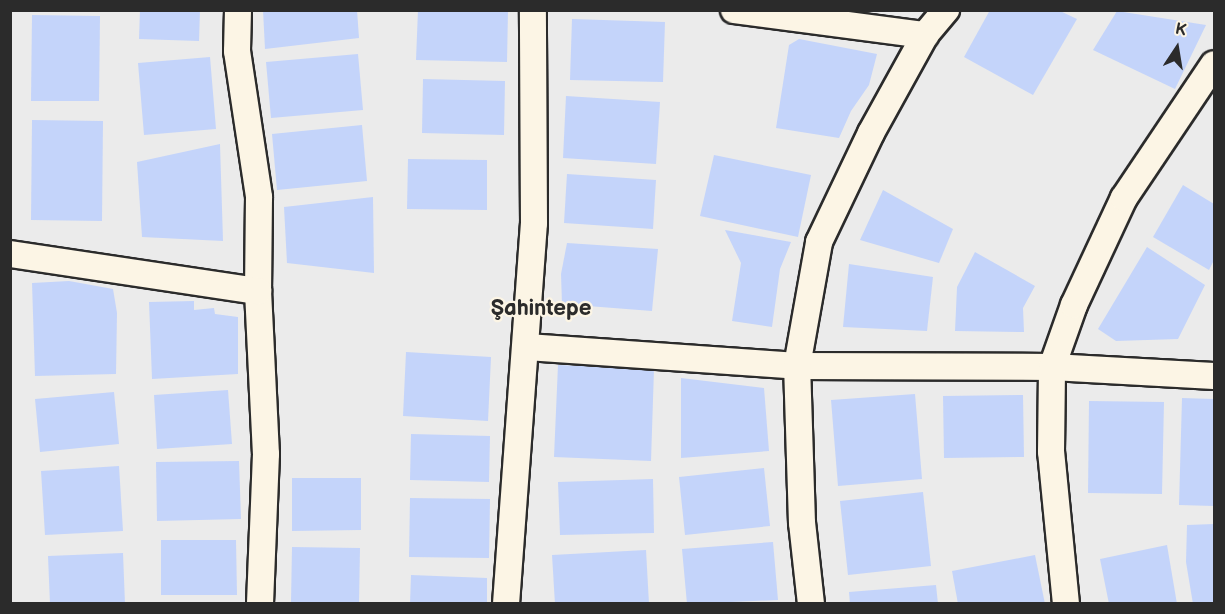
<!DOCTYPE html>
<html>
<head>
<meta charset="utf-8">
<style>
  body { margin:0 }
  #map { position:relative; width:1225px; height:614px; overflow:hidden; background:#ebebeb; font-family:"Balsamiq Sans",sans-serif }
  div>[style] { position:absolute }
  .building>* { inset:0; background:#c4d4fa }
  .roads { filter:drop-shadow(2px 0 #2b2b2b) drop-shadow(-2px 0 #2b2b2b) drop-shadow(0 2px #2b2b2b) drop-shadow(0 -2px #2b2b2b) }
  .street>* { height:26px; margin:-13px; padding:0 13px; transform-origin:13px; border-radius:13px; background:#fcf5e5 }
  span { translate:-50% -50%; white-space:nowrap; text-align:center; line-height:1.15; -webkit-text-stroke:4.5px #fcf5e5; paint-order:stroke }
  .district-label { font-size:22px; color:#2b2b2b; font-weight:700 }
  .frame { position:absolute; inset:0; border:12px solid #2b2b2b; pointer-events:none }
  .north { position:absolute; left:1147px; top:18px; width:60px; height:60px; -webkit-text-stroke:4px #fcf5e5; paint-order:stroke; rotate:12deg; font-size:16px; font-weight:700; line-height:24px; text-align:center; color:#2b2b2b }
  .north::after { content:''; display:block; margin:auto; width:21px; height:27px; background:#2b2b2b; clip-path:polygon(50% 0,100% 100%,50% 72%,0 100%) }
</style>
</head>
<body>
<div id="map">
  <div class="building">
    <div style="clip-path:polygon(140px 10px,200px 10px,199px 41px,139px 39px)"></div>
    <div style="clip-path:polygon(263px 10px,357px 10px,359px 38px,265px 49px)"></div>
    <div style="clip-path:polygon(418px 10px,508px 10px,507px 62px,416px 60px)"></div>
    <div style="clip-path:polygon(990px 10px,1058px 10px,1077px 19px,1033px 95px,964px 57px)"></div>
    <div style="clip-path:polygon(1117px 11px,1206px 25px,1175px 89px,1093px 50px)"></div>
    <div style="clip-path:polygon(32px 15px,100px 16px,99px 101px,31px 101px)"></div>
    <div style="clip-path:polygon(572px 19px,665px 22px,663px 82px,570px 80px)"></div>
    <div style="clip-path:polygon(799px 39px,877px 54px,869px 85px,851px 111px,839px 138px,776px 128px,789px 45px)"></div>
    <div style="clip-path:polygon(358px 54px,363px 110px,271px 118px,266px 62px)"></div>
    <div style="clip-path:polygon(210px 57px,216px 129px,144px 135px,138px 63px)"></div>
    <div style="clip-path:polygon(423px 79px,505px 81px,504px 135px,422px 133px)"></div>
    <div style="clip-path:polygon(566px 96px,660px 102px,656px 164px,563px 158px)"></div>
    <div style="clip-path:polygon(32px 120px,103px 121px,102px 221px,31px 220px)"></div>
    <div style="clip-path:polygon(362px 125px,367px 181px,277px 190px,272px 134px)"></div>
    <div style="clip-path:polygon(220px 144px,223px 241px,142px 237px,137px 162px)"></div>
    <div style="clip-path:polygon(714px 155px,811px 175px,798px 237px,700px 216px)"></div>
    <div style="clip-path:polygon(408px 159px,487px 160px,487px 210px,407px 209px)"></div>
    <div style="clip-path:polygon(567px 174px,656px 180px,653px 229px,564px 223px)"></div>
    <div style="clip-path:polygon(1183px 185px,1214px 204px,1214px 260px,1209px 270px,1153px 237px)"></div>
    <div style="clip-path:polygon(883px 190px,953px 229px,939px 263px,860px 240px)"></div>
    <div style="clip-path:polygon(373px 197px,374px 273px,287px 263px,284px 207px)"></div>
    <div style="clip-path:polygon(725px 230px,791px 242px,780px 269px,772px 327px,732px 321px,741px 263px)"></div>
    <div style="clip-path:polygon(567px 243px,658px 249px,652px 311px,562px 304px,561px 274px)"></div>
    <div style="clip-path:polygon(1147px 247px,1205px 285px,1178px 339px,1116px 341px,1098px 329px)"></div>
    <div style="clip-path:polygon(975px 252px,1035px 286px,1023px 308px,1024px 332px,955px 331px,957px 287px)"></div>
    <div style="clip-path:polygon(849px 264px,933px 277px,927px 331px,843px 327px)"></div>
    <div style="clip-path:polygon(69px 281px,113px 289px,117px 313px,116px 374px,35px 376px,32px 283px)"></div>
    <div style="clip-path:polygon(194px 301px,194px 310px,214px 308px,215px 314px,238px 317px,238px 374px,152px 379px,149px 302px)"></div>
    <div style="clip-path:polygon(406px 352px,491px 357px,488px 421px,403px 416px)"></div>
    <div style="clip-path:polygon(558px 365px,654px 369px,651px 461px,554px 457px)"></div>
    <div style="clip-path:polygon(681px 378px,764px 388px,769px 451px,681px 458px)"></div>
    <div style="clip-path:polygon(228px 390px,232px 444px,157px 449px,154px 395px)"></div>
    <div style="clip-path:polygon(114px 392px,119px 444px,40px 452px,35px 399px)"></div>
    <div style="clip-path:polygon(915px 394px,922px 479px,838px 486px,831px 400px)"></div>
    <div style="clip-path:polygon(1023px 395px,1024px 457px,944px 458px,943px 396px)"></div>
    <div style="clip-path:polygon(1182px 398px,1214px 399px,1214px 506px,1179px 505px)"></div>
    <div style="clip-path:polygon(1089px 401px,1164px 402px,1162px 494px,1088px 493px)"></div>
    <div style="clip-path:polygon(411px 434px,490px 436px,489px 482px,410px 480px)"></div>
    <div style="clip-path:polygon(239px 461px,241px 519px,157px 521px,156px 462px)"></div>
    <div style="clip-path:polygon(119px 466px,123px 531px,45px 535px,41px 471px)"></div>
    <div style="clip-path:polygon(764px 468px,770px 526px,685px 535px,679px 477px)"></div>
    <div style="clip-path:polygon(292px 478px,361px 478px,361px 530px,292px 531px)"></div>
    <div style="clip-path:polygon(653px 479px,654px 533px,560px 535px,558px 482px)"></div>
    <div style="clip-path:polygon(923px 492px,931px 566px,848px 575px,840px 501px)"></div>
    <div style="clip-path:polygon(410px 498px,490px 499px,489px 558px,409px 557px)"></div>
    <div style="clip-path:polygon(1214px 524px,1214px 604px,1193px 604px,1186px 562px,1187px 525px)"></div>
    <div style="clip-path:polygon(161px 540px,236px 540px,237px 595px,161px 595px)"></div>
    <div style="clip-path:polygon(773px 542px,778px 600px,687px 604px,682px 549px)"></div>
    <div style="clip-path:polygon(1167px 545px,1177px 604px,1109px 604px,1100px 559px)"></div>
    <div style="clip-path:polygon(292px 547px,360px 548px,359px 603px,291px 602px)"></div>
    <div style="clip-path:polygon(646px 550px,649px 604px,555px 604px,552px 555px)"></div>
    <div style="clip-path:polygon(123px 553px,125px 604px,50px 604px,48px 556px)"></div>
    <div style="clip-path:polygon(1035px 555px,1045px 604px,958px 604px,952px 571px)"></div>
    <div style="clip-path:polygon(411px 575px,487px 578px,487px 604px,410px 604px)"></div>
    <div style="clip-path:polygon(936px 585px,938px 604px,850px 604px,849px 592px)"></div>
  </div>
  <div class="roads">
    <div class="street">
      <div style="left:238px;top:10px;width:41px;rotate:91.4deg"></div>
      <div style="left:237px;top:51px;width:148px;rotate:81.4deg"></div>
      <div style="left:259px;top:197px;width:94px;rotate:90.6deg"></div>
      <div style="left:258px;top:291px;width:163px;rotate:87.2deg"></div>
      <div style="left:266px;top:454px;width:150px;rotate:92.3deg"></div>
      <div style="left:734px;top:10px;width:193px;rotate:7.5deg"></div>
      <div style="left:10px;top:254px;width:251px;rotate:8.5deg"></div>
      <div style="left:527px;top:347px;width:271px;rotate:4deg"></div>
      <div style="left:797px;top:366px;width:255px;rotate:0.2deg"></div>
      <div style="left:1052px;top:367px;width:162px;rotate:3.2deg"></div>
      <div style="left:506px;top:604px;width:382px;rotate:-85.8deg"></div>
      <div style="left:534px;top:223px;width:213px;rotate:-90.3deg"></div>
      <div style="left:811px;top:604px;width:81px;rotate:-96.3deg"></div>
      <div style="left:802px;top:523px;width:157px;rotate:-91.8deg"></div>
      <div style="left:797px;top:366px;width:126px;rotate:-79.9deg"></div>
      <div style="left:819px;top:242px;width:121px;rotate:-64.5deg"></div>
      <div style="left:871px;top:133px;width:112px;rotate:-61.1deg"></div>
      <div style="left:925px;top:35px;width:33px;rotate:-50deg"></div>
      <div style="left:1066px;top:604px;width:153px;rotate:-95.6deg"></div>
      <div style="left:1051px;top:452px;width:85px;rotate:-89.3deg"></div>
      <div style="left:1052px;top:367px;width:66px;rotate:-70.5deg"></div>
      <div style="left:1074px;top:305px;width:118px;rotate:-65deg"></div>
      <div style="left:1124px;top:198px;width:161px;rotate:-56.1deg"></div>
    </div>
  </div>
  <div class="district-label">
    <span style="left:541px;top:309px">Şahintepe</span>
  </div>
  <div class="frame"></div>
  <div class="north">K</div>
</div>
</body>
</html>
